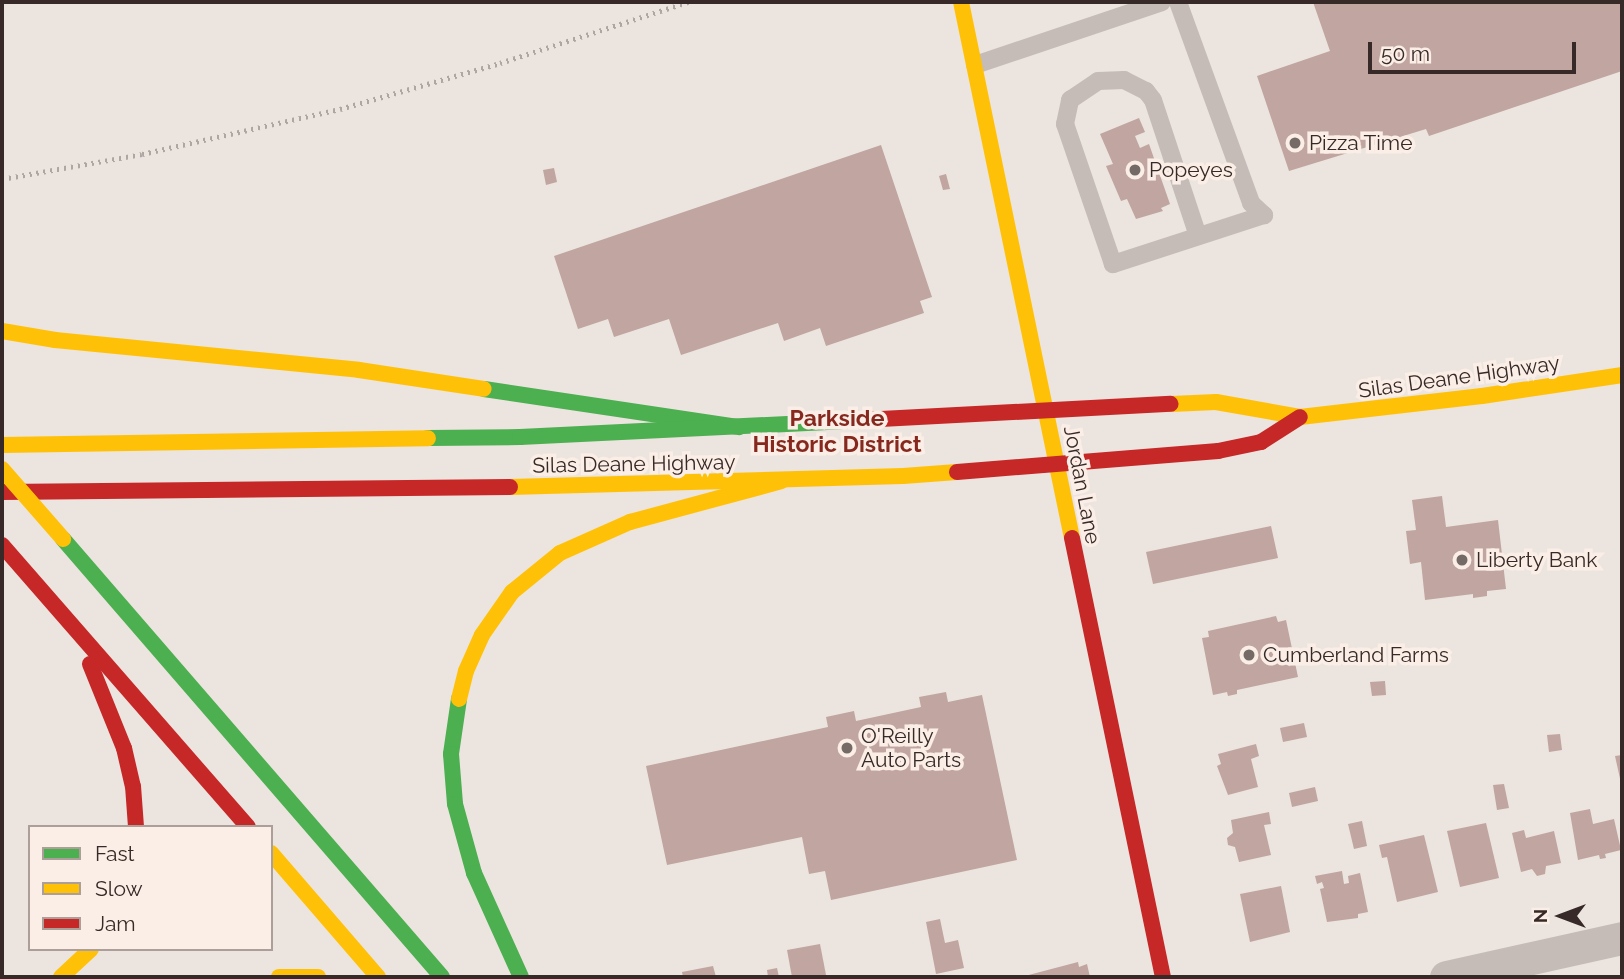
<!DOCTYPE html>
<html>
<head>
<meta charset="utf-8">
<style>
  body { margin:0 }
  #map { position:relative; width:1624px; height:979px; overflow:hidden; background:#ece4df; font-family:Raleway,sans-serif }
  div>[style] { position:absolute }
  .building>* { inset:0; background:#c0a5a0 }
  .lane>* { height:18px; margin:-9px; padding:0 9px; transform-origin:9px; border-radius:9px; background:#c5bcb8 }
  .street>* { height:33px; margin:-16.5px; padding:0 16.5px; transform-origin:16.5px; border-radius:16.5px; background:#c5bcb8 }
  .fast>* { height:16px; margin:-8px; padding:0 8px; transform-origin:8px; border-radius:8px; background:#4caf50 }
  .slow>* { height:16px; margin:-8px; padding:0 8px; transform-origin:8px; border-radius:8px; background:#ffc107 }
  .jam>* { height:16px; margin:-8px; padding:0 8px; transform-origin:8px; border-radius:8px; background:#c62828 }
  .rail>* { height:5px; margin-top:-2.5px; transform-origin:0; background:repeating-linear-gradient(90deg,#ada6a3 0 2px,transparent 0 7px) }
  .slow-bridge>* { height:16px; margin:-8px; padding:0 8px; transform-origin:8px; border-radius:8px; background:#ffc107 }
  .dots>* { width:19px; height:19px; translate:-50% -50%; box-sizing:border-box; border:4px solid #faeee6; border-radius:50% }
  span { translate:-50% -50%; white-space:nowrap; text-align:center; line-height:1.15; -webkit-text-stroke:7px #faeee6; paint-order:stroke }
  .poi-label { font-size:21px; color:#362927 }
  .left { translate:0 -50%; text-align:left }
  .street-label { font-size:21px; color:#362927 }
  .neighbourhood-label { font-size:23px; color:#86281e; font-weight:700 }
  .frame { position:absolute; inset:0; border:4px solid #362927; pointer-events:none }
  .legend { position:absolute; left:28px; top:825px; width:245px; height:126px; box-sizing:border-box; background:#faeee6; border:2px solid #ac9f9a; margin:0; padding:9px 12px; list-style:none; font-size:21px; color:#362927 }
  .legend li { display:flex; align-items:center; gap:14px; height:35px }
  .legend b { width:35px; border:2px solid #ac9f9a }
  .north { position:absolute; left:1526px; top:881px; width:70px; height:70px; -webkit-text-stroke:5px #faeee6; paint-order:stroke; rotate:270deg; font-size:19px; font-weight:700; line-height:28px; text-align:center; color:#362927 }
  .north::after { content:''; display:block; margin:auto; width:24px; height:32px; background:#362927; clip-path:polygon(50% 0,100% 100%,50% 72%,0 100%) }
  .scale { position:absolute; left:1368px; top:42px; width:208px; height:32px; box-sizing:border-box; border:4px solid #362927; border-top:0; padding-left:9px; font-size:21px; line-height:24px; white-space:nowrap; color:#362927; -webkit-text-stroke:5px #faeee6; paint-order:stroke }
</style>
</head>
<body>
<div id="map">
  <div class="building">
    <div style="clip-path:polygon(1313px 2px,1622px 2px,1622px 71px,1429px 136px,1426px 129px,1289px 171px,1257px 76px,1330px 51px)"></div>
    <div style="clip-path:polygon(1139px 118px,1145px 132px,1135px 136px,1140px 148px,1149px 144px,1170px 204px,1161px 208px,1163px 211px,1136px 219px,1127px 199px,1121px 201px,1106px 166px,1113px 164px,1100px 134px)"></div>
    <div style="clip-path:polygon(881px 145px,932px 297px,920px 301px,924px 313px,826px 346px,820px 328px,784px 341px,778px 323px,681px 355px,669px 319px,614px 337px,608px 319px,578px 329px,554px 256px)"></div>
    <div style="clip-path:polygon(554px 168px,557px 182px,546px 185px,543px 170px)"></div>
    <div style="clip-path:polygon(946px 174px,950px 189px,943px 190px,939px 176px)"></div>
    <div style="clip-path:polygon(1442px 496px,1446px 527px,1498px 520px,1506px 589px,1487px 591px,1487px 596px,1473px 598px,1473px 594px,1425px 600px,1421px 562px,1410px 564px,1406px 531px,1416px 530px,1412px 500px)"></div>
    <div style="clip-path:polygon(1271px 526px,1278px 558px,1153px 584px,1146px 552px)"></div>
    <div style="clip-path:polygon(1276px 616px,1278px 622px,1286px 620px,1298px 677px,1237px 690px,1237px 694px,1228px 696px,1227px 692px,1213px 695px,1202px 638px,1209px 637px,1208px 631px)"></div>
    <div style="clip-path:polygon(1385px 681px,1386px 695px,1372px 696px,1370px 682px)"></div>
    <div style="clip-path:polygon(946px 692px,948px 702px,982px 695px,1017px 860px,831px 900px,825px 871px,809px 874px,802px 837px,667px 865px,646px 766px,828px 727px,826px 717px,854px 711px,856px 721px,921px 707px,919px 697px)"></div>
    <div style="clip-path:polygon(1304px 723px,1307px 737px,1283px 742px,1280px 728px)"></div>
    <div style="clip-path:polygon(1560px 734px,1562px 750px,1549px 752px,1547px 735px)"></div>
    <div style="clip-path:polygon(1256px 744px,1259px 756px,1251px 759px,1258px 787px,1228px 795px,1217px 766px,1221px 764px,1218px 754px)"></div>
    <div style="clip-path:polygon(1622px 755px,1622px 783px,1621px 783px,1615px 756px)"></div>
    <div style="clip-path:polygon(1504px 784px,1509px 808px,1497px 810px,1493px 785px)"></div>
    <div style="clip-path:polygon(1315px 787px,1318px 801px,1292px 807px,1289px 793px)"></div>
    <div style="clip-path:polygon(1590px 809px,1593px 824px,1614px 819px,1621px 850px,1605px 854px,1606px 858px,1600px 859px,1599px 855px,1578px 860px,1570px 813px)"></div>
    <div style="clip-path:polygon(1269px 812px,1271px 824px,1264px 825px,1271px 855px,1239px 862px,1235px 847px,1228px 845px,1227px 838px,1233px 833px,1231px 820px)"></div>
    <div style="clip-path:polygon(1362px 821px,1367px 846px,1354px 849px,1348px 824px)"></div>
    <div style="clip-path:polygon(1486px 823px,1499px 878px,1460px 887px,1447px 831px)"></div>
    <div style="clip-path:polygon(1524px 830px,1526px 838px,1554px 831px,1561px 863px,1546px 866px,1545px 874px,1537px 876px,1532px 869px,1521px 872px,1512px 833px)"></div>
    <div style="clip-path:polygon(1424px 835px,1438px 892px,1397px 902px,1387px 857px,1382px 858px,1379px 845px)"></div>
    <div style="clip-path:polygon(1342px 871px,1344px 884px,1349px 883px,1348px 876px,1360px 873px,1368px 912px,1358px 914px,1358px 918px,1327px 922px,1320px 889px,1324px 888px,1322px 882px,1317px 884px,1315px 876px)"></div>
    <div style="clip-path:polygon(1281px 886px,1290px 932px,1250px 942px,1240px 894px)"></div>
    <div style="clip-path:polygon(940px 919px,945px 943px,958px 940px,964px 968px,936px 974px,926px 922px)"></div>
    <div style="clip-path:polygon(820px 944px,826px 975px,792px 977px,787px 950px)"></div>
    <div style="clip-path:polygon(1078px 962px,1079px 967px,1087px 964px,1090px 977px,1021px 977px)"></div>
    <div style="clip-path:polygon(713px 966px,716px 977px,683px 977px,682px 972px)"></div>
    <div style="clip-path:polygon(777px 968px,779px 977px,768px 977px,767px 970px)"></div>
  </div>
  <div class="lane">
    <div style="left:1178px;top:2px;width:214px;rotate:70deg"></div>
    <div style="left:1251px;top:203px;width:18px;rotate:43deg"></div>
    <div style="left:1264px;top:215px;width:159px;rotate:162deg"></div>
    <div style="left:1113px;top:264px;width:148px;rotate:-108.9deg"></div>
    <div style="left:1065px;top:124px;width:25px;rotate:-78deg"></div>
    <div style="left:1070px;top:100px;width:34px;rotate:-34deg"></div>
    <div style="left:1098px;top:81px;width:26px;rotate:-2deg"></div>
    <div style="left:1124px;top:80px;width:25px;rotate:27deg"></div>
    <div style="left:1146px;top:91px;width:11px;rotate:52deg"></div>
    <div style="left:1153px;top:100px;width:143px;rotate:71.7deg"></div>
    <div style="left:975px;top:65px;width:197px;rotate:-18.6deg"></div>
  </div>
  <div class="street">
    <div style="left:1446px;top:977px;width:180px;rotate:-12.5deg"></div>
  </div>
  <div class="fast">
    <div style="left:484px;top:389px;width:258px;rotate:8.5deg"></div>
    <div style="left:428px;top:438px;width:92px;rotate:-0.6deg"></div>
    <div style="left:520px;top:437px;width:323px;rotate:-2.8deg"></div>
    <div style="left:63px;top:539px;width:579px;rotate:49.13deg"></div>
    <div style="left:459px;top:699px;width:56px;rotate:98.3deg"></div>
    <div style="left:451px;top:754px;width:50px;rotate:85.4deg"></div>
    <div style="left:455px;top:804px;width:72px;rotate:74.6deg"></div>
    <div style="left:474px;top:873px;width:114px;rotate:65.7deg"></div>
  </div>
  <div class="slow">
    <div style="left:961px;top:2px;width:547px;rotate:78.3deg"></div>
    <div style="left:2px;top:331px;width:54px;rotate:9.6deg"></div>
    <div style="left:55px;top:340px;width:305px;rotate:5.6deg"></div>
    <div style="left:359px;top:370px;width:126px;rotate:8.6deg"></div>
    <div style="left:1171px;top:404px;width:45px;rotate:-2.5deg"></div>
    <div style="left:1216px;top:402px;width:85px;rotate:10.1deg"></div>
    <div style="left:1300px;top:417px;width:183px;rotate:-6.6deg"></div>
    <div style="left:1482px;top:396px;width:142px;rotate:-8.5deg"></div>
    <div style="left:2px;top:445px;width:426px;rotate:-0.9deg"></div>
    <div style="left:510px;top:487px;width:393px;rotate:-1.6deg"></div>
    <div style="left:903px;top:476px;width:54px;rotate:-4.2deg"></div>
    <div style="left:459px;top:699px;width:29px;rotate:-76deg"></div>
    <div style="left:466px;top:671px;width:39px;rotate:-66deg"></div>
    <div style="left:482px;top:635px;width:52px;rotate:-55.1deg"></div>
    <div style="left:512px;top:592px;width:62px;rotate:-39.1deg"></div>
    <div style="left:560px;top:553px;width:77px;rotate:-23.9deg"></div>
    <div style="left:630px;top:522px;width:157px;rotate:-15.1deg"></div>
    <div style="left:271px;top:853px;width:164px;rotate:49.2deg"></div>
    <div style="left:61px;top:977px;width:41px;rotate:-43deg"></div>
    <div style="left:279px;top:977px;width:39px"></div>
  </div>
  <div class="jam">
    <div style="left:843px;top:421px;width:328px;rotate:-3deg"></div>
    <div style="left:957px;top:472px;width:262px;rotate:-4.6deg"></div>
    <div style="left:1218px;top:451px;width:44px;rotate:-11.8deg"></div>
    <div style="left:1261px;top:442px;width:46px;rotate:-32.7deg"></div>
    <div style="left:2px;top:492px;width:508px;rotate:-0.56deg"></div>
    <div style="left:1072px;top:538px;width:448px;rotate:78.3deg"></div>
    <div style="left:2px;top:545px;width:374px;rotate:48.9deg"></div>
    <div style="left:90px;top:664px;width:91px;rotate:68deg"></div>
    <div style="left:124px;top:748px;width:39px;rotate:77deg"></div>
    <div style="left:133px;top:786px;width:41px;rotate:85.8deg"></div>
  </div>
  <div class="rail">
    <div style="left:2px;top:179px;width:142px;rotate:-10.1deg"></div>
    <div style="left:142px;top:154px;width:203px;rotate:-12.8deg"></div>
    <div style="left:340px;top:109px;width:166px;rotate:-16deg"></div>
    <div style="left:500px;top:63px;width:198px;rotate:-18deg"></div>
  </div>
  <div class="slow-bridge">
    <div style="left:2px;top:469px;width:93px;rotate:48.9deg"></div>
  </div>
  <div class="dots">
    <div style="left:1295px;top:143px;background:#766a67"></div>
    <div style="left:1135px;top:170px;background:#766a67"></div>
    <div style="left:1462px;top:560px;background:#766a67"></div>
    <div style="left:1249px;top:655px;background:#766a67"></div>
    <div style="left:847px;top:748px;background:#766a67"></div>
  </div>
  <div class="poi-label">
    <span class="left" style="left:1309px;top:143px">Pizza Time</span>
    <span class="left" style="left:1149px;top:170px">Popeyes</span>
    <span class="left" style="left:1476px;top:560px">Liberty Bank</span>
    <span class="left" style="left:1263px;top:655px">Cumberland Farms</span>
    <span class="left" style="left:861px;top:748px">O'Reilly<br>Auto Parts</span>
  </div>
  <div class="street-label">
    <span style="left:1459px;top:377px;rotate:-8deg">Silas Deane Highway</span>
    <span style="left:634px;top:464px;rotate:-1deg">Silas Deane Highway</span>
    <span style="left:1082px;top:485px;rotate:79deg">Jordan Lane</span>
  </div>
  <div class="neighbourhood-label">
    <span style="left:837px;top:431px">Parkside<br>Historic District</span>
  </div>
  <div class="frame"></div>
  <ul class="legend">
  <li><b style="height:9px;background:#4caf50"></b>Fast</li>
  <li><b style="height:9px;background:#ffc107"></b>Slow</li>
  <li><b style="height:9px;background:#c62828"></b>Jam</li>
  </ul>
  <div class="north">N</div>
  <div class="scale">50 m</div>
</div>
</body>
</html>
